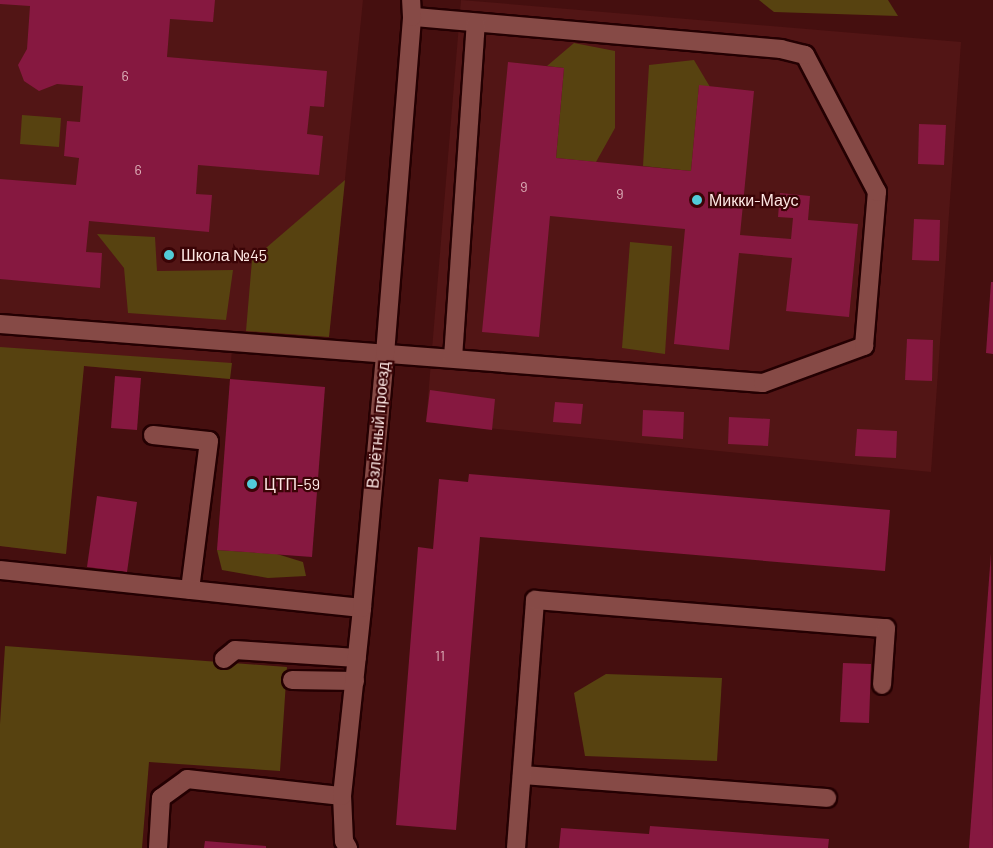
<!DOCTYPE html>
<html>
<head>
<meta charset="utf-8">
<style>
  body { margin:0 }
  #map { position:relative; width:993px; height:848px; overflow:hidden; background:#450f0f; font-family:Barlow,sans-serif }
  div>[style] { position:absolute }
  .built>* { inset:0; background:#521515 }
  .green>* { inset:0; background:#574210 }
  .building>* { inset:0; background:#861840 }
  .roads { filter:drop-shadow(2px 0 #240002) drop-shadow(-2px 0 #240002) drop-shadow(0 2px #240002) drop-shadow(0 -2px #240002) }
  .minor>* { height:18px; margin:-9px; padding:0 9px; transform-origin:9px; border-radius:9px; background:#864a46 }
  .dots>* { width:16px; height:16px; translate:-50% -50%; box-sizing:border-box; border:3px solid #3a0406; border-radius:50% }
  span { translate:-50% -50%; white-space:nowrap; text-align:center; line-height:1.15; -webkit-text-stroke:4.5px #3a0406; paint-order:stroke }
  .number-label { font-size:14px; color:#dfb3bb }
  .number-label span { -webkit-text-stroke-width:0 }
  .poi-label { font-size:16px; color:#fde7e4 }
  .left { translate:0 -50%; text-align:left }
  .street-label { font-size:16px; color:#fde7e4 }
</style>
</head>
<body>
<div id="map">
  <div class="built">
    <div style="clip-path:polygon(0 0,363px 0,329px 337px,233px 331px,230px 379px,84px 366px,66px 554px,0 546px)"></div>
    <div style="clip-path:polygon(461px 0,961px 42px,931px 472px,426px 422px)"></div>
  </div>
  <div class="green">
    <div style="clip-path:polygon(759px 0,888px 0,898px 16px,774px 12px)"></div>
    <div style="clip-path:polygon(574px 43px,615px 51px,615px 128px,596px 162px,556px 158px,564px 68px,547px 66px)"></div>
    <div style="clip-path:polygon(694px 60px,710px 87px,699px 86px,691px 171px,643px 166px,649px 65px)"></div>
    <div style="clip-path:polygon(22px 115px,61px 118px,59px 147px,20px 144px)"></div>
    <div style="clip-path:polygon(345px 180px,329px 337px,246px 331px,252px 260px)"></div>
    <div style="clip-path:polygon(97px 234px,155px 237px,157px 271px,233px 270px,226px 320px,128px 313px,124px 268px)"></div>
    <div style="clip-path:polygon(630px 242px,672px 246px,665px 354px,622px 348px)"></div>
    <div style="clip-path:polygon(0 347px,232px 363px,230px 379px,84px 366px,66px 554px,0 546px)"></div>
    <div style="clip-path:polygon(217px 550px,277px 554px,303px 562px,306px 576px,268px 578px,222px 570px)"></div>
    <div style="clip-path:polygon(5px 646px,287px 667px,280px 771px,149px 762px,142px 848px,0 848px,0 724px)"></div>
    <div style="clip-path:polygon(606px 674px,722px 678px,717px 761px,585px 756px,574px 693px)"></div>
  </div>
  <div class="building">
    <div style="clip-path:polygon(0 0,215px 0,213px 22px,170px 19px,167px 57px,327px 71px,324px 107px,310px 106px,307px 134px,323px 136px,319px 175px,198px 165px,196px 194px,212px 195px,209px 232px,89px 221px,86px 252px,102px 253px,100px 288px,0 279px,0 179px,76px 185px,79px 158px,64px 156px,67px 121px,80px 122px,83px 86px,57px 84px,39px 91px,24px 81px,18px 65px,27px 49px,30px 6px,0 4px)"></div>
    <div style="clip-path:polygon(508px 62px,564px 68px,556px 158px,691px 171px,699px 85px,754px 91px,740px 235px,791px 239px,793px 218px,778px 217px,780px 193px,810px 196px,808px 220px,858px 224px,849px 317px,786px 311px,792px 258px,739px 253px,729px 350px,674px 344px,685px 229px,550px 216px,539px 337px,482px 332px)"></div>
    <div style="clip-path:polygon(919px 124px,946px 125px,944px 165px,918px 164px)"></div>
    <div style="clip-path:polygon(914px 219px,940px 220px,939px 261px,912px 260px)"></div>
    <div style="clip-path:polygon(991px 282px,993px 282px,993px 354px,986px 353px)"></div>
    <div style="clip-path:polygon(907px 339px,933px 340px,932px 381px,905px 380px)"></div>
    <div style="clip-path:polygon(115px 376px,141px 378px,137px 430px,111px 428px)"></div>
    <div style="clip-path:polygon(230px 379px,325px 387px,312px 557px,217px 550px)"></div>
    <div style="clip-path:polygon(430px 390px,495px 399px,492px 430px,426px 422px)"></div>
    <div style="clip-path:polygon(555px 402px,583px 404px,581px 424px,553px 422px)"></div>
    <div style="clip-path:polygon(643px 410px,684px 412px,683px 439px,642px 436px)"></div>
    <div style="clip-path:polygon(729px 417px,770px 419px,768px 446px,728px 444px)"></div>
    <div style="clip-path:polygon(857px 429px,897px 431px,896px 458px,855px 456px)"></div>
    <div style="clip-path:polygon(469px 474px,890px 510px,885px 571px,480px 537px,456px 830px,396px 825px,418px 547px,433px 549px,439px 479px,468px 482px)"></div>
    <div style="clip-path:polygon(97px 496px,137px 502px,127px 572px,87px 567px)"></div>
    <div style="clip-path:polygon(991px 553px,993px 848px,969px 848px)"></div>
    <div style="clip-path:polygon(843px 663px,871px 664px,869px 723px,840px 722px)"></div>
    <div style="clip-path:polygon(650px 826px,829px 839px,828px 848px,559px 848px,561px 828px,649px 834px)"></div>
    <div style="clip-path:polygon(205px 841px,266px 846px,266px 848px,204px 848px)"></div>
  </div>
  <div class="roads">
    <div class="minor">
      <div style="left:0;top:324px;width:765px;rotate:4.42deg"></div>
      <div style="left:763px;top:383px;width:108px;rotate:-20.1deg"></div>
      <div style="left:864px;top:346px;width:155px;rotate:-85.2deg"></div>
      <div style="left:877px;top:192px;width:155px;rotate:-117.7deg"></div>
      <div style="left:805px;top:55px;width:25px;rotate:-166deg"></div>
      <div style="left:781px;top:49px;width:370px;rotate:-175deg"></div>
      <div style="left:453px;top:358px;width:335px;rotate:-86.1deg"></div>
      <div style="left:153px;top:435px;width:56px;rotate:6.1deg"></div>
      <div style="left:209px;top:441px;width:150px;rotate:97.3deg"></div>
      <div style="left:0;top:570px;width:364px;rotate:6deg"></div>
      <div style="left:224px;top:659px;width:14px;rotate:-39deg"></div>
      <div style="left:235px;top:650px;width:122px;rotate:3.8deg"></div>
      <div style="left:292px;top:680px;width:63px;rotate:0.9deg"></div>
      <div style="left:522px;top:775px;width:306px;rotate:4.3deg"></div>
      <div style="left:158px;top:848px;width:50px;rotate:-86.6deg"></div>
      <div style="left:161px;top:798px;width:32px;rotate:-36deg"></div>
      <div style="left:187px;top:779px;width:156px;rotate:6.3deg"></div>
      <div style="left:348px;top:848px;width:8px;rotate:-120deg"></div>
      <div style="left:344px;top:841px;width:45px;rotate:-92.5deg"></div>
      <div style="left:342px;top:796px;width:189px;rotate:-83.9deg"></div>
      <div style="left:362px;top:608px;width:255px;rotate:-84.8deg"></div>
      <div style="left:385px;top:354px;width:338px;rotate:-85.4deg"></div>
      <div style="left:412px;top:17px;width:17px;rotate:-93deg"></div>
      <div style="left:516px;top:848px;width:249px;rotate:-85.6deg"></div>
      <div style="left:535px;top:600px;width:352px;rotate:4.6deg"></div>
      <div style="left:886px;top:628px;width:57px;rotate:94deg"></div>
    </div>
  </div>
  <div class="dots">
    <div style="left:697px;top:200px;background:#52cbd8"></div>
    <div style="left:169px;top:255px;background:#52cbd8"></div>
    <div style="left:252px;top:484px;background:#52cbd8"></div>
  </div>
  <div class="number-label">
    <span style="left:125px;top:76px">6</span>
    <span style="left:138px;top:170px">6</span>
    <span style="left:524px;top:187px">9</span>
    <span style="left:620px;top:194px">9</span>
    <span style="left:440px;top:656px">11</span>
  </div>
  <div class="poi-label">
    <span class="left" style="left:709px;top:200px">Микки-Маус</span>
    <span class="left" style="left:181px;top:255px">Школа №45</span>
    <span class="left" style="left:264px;top:484px">ЦТП-59</span>
  </div>
  <div class="street-label">
    <span style="left:378px;top:425px;rotate:-85deg">Взлётный проезд</span>
  </div>
</div>
</body>
</html>
